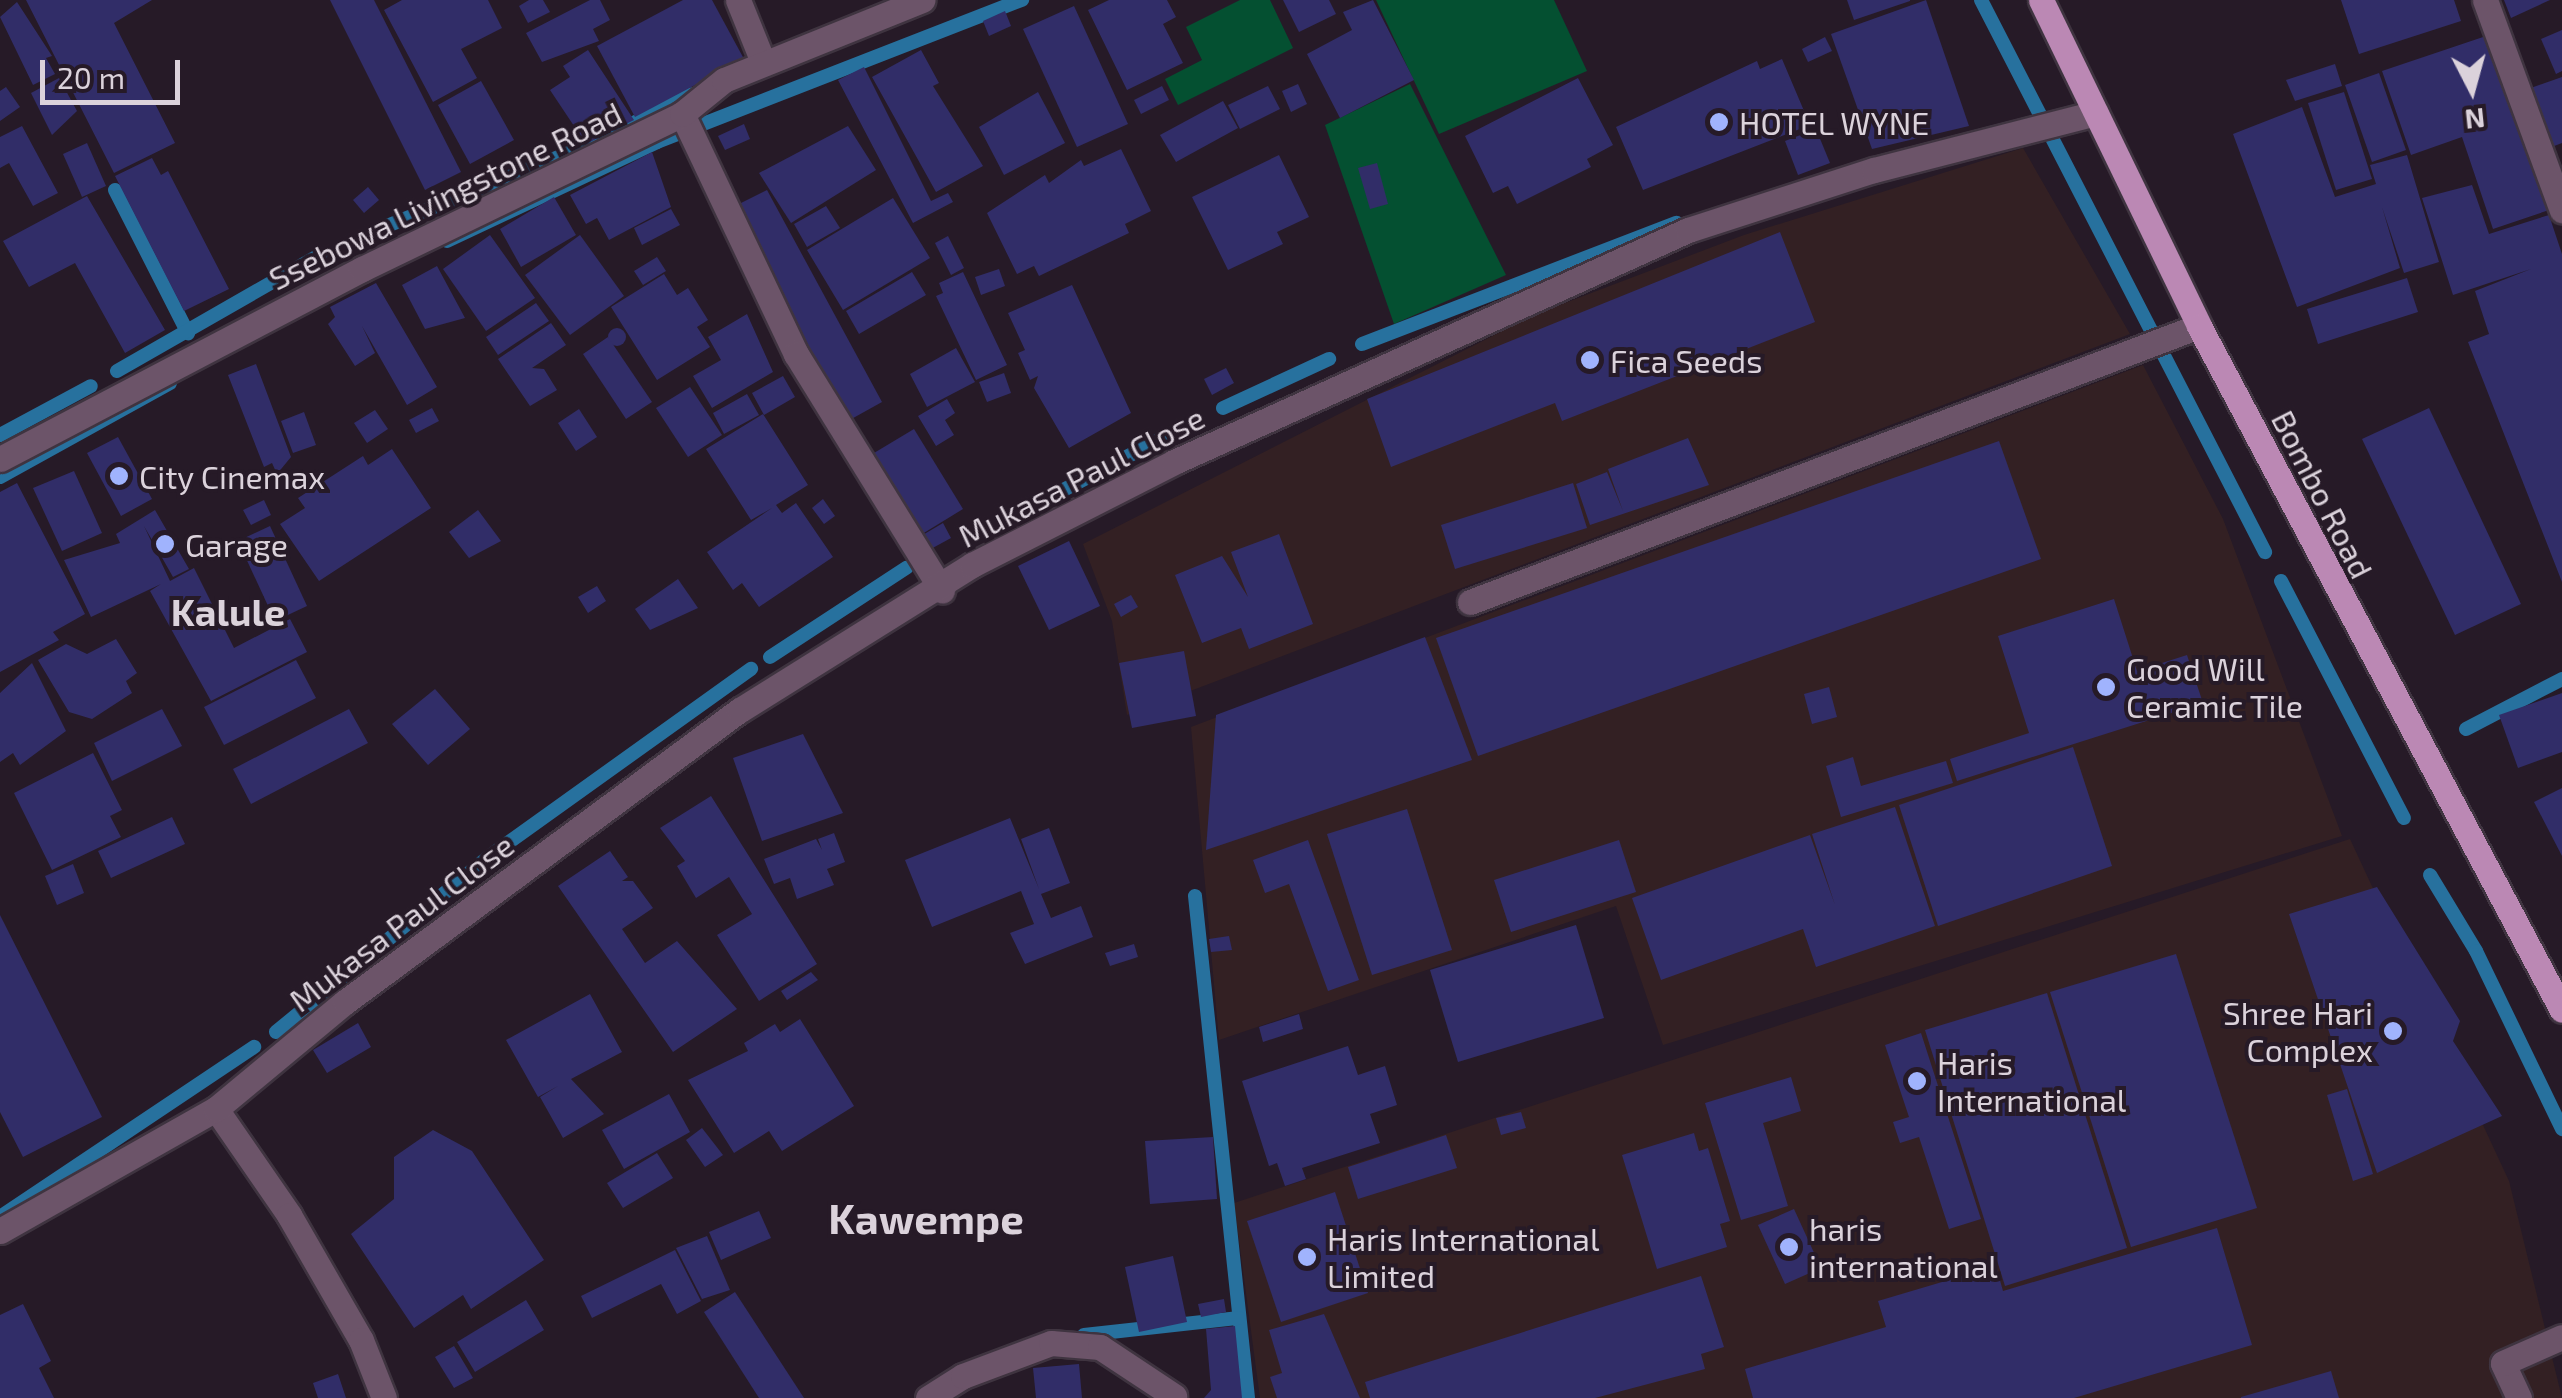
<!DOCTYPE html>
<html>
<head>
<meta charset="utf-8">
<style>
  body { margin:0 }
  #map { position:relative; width:2562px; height:1398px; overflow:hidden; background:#261a27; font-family:"Exo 2",sans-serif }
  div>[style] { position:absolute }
  .industrial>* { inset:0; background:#332023 }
  .green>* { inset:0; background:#045031 }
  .stream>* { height:14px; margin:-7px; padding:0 7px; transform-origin:7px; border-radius:7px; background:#27719e }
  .building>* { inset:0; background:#312d68 }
  .round { border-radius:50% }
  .roads { filter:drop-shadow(2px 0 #3f3440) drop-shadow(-2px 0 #3f3440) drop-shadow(0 2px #3f3440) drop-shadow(0 -2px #3f3440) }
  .lane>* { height:25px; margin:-12.5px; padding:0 12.5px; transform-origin:12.5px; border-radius:12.5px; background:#6c5469 }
  .street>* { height:25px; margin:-12.5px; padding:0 12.5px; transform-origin:12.5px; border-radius:12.5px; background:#6c5469 }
  .primary>* { height:25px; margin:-12.5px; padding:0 12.5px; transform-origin:12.5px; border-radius:12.5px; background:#bb88b4 }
  .dots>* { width:28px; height:28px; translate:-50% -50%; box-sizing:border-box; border:5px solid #261a27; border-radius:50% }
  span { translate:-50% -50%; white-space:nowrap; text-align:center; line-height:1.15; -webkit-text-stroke:8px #261a27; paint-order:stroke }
  .poi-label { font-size:32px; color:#dbd2db }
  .left { translate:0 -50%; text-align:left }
  .right { translate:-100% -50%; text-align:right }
  .street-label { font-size:32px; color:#dbd2db }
  .quarter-label { font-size:38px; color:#dbd2db; font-weight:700 }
  .district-label { font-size:42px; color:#dbd2db; font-weight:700 }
  .north { position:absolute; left:2422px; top:40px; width:100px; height:100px; -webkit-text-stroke:8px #261a27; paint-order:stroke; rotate:174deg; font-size:28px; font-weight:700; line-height:40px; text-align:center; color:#dbd2db }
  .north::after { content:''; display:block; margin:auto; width:35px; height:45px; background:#dbd2db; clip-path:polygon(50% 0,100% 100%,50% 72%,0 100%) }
  .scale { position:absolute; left:40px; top:60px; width:140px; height:45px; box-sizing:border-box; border:5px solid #dbd2db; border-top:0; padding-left:12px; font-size:30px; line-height:35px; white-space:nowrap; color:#dbd2db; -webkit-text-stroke:8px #261a27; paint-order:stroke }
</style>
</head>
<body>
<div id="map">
  <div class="industrial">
    <div style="clip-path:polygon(2023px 148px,2130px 334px,1127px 715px,1112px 621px,1083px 544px,1536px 314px,1744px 235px)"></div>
    <div style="clip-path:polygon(2143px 365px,2223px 519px,2342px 836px,1663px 1045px,1616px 906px,1219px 1040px,1191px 727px)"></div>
    <div style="clip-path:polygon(2350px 839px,2509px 1181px,2562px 1398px,1260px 1398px,1234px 1203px)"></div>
  </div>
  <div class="green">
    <div style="clip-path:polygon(1240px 0,1270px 0,1293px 48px,1178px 105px,1165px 79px,1202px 60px,1186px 27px)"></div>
    <div style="clip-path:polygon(1376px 0,1554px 0,1587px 71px,1439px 134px)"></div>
    <div style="clip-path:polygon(1410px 84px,1506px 275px,1394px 324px,1325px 125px)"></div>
  </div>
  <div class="stream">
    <div style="left:1981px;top:0;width:621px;rotate:62.77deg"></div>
    <div style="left:115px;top:190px;width:161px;rotate:63deg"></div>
    <div style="left:372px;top:232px;width:238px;rotate:-21.9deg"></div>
    <div style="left:593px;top:143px;width:110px;rotate:-26.3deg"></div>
    <div style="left:447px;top:241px;width:232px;rotate:-25.2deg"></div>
    <div style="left:657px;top:142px;width:392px;rotate:-21.3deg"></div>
    <div style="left:1362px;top:344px;width:337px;rotate:-21.1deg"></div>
    <div style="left:117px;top:371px;width:235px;rotate:-29.8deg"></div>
    <div style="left:1223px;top:408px;width:117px;rotate:-24.8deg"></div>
    <div style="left:0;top:435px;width:103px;rotate:-28.3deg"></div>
    <div style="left:0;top:477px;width:194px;rotate:-28.9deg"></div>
    <div style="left:983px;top:532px;width:218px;rotate:-27.6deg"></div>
    <div style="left:2281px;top:581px;width:267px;rotate:62.6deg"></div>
    <div style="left:770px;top:657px;width:163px;rotate:-33.2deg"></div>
    <div style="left:2466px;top:729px;width:108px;rotate:-27.5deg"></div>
    <div style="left:2430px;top:875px;width:89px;rotate:58.8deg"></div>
    <div style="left:2476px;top:951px;width:198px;rotate:64.2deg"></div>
    <div style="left:1195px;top:896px;width:505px;rotate:83.97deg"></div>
    <div style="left:276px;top:1032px;width:278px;rotate:-39.5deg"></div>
    <div style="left:491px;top:855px;width:320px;rotate:-35.6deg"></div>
    <div style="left:0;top:1217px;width:306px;rotate:-33.8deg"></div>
    <div style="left:1084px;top:1335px;width:156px;rotate:-6.3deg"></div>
  </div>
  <div class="building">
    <div style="clip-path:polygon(26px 0,152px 0,114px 23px,175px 143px,114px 173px)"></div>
    <div style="clip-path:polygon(330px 0,374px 0,461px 172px,425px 190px)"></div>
    <div style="clip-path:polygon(402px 0,488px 0,502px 28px,461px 49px,477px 78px,433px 102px,384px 10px)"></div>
    <div style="clip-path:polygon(529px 0,543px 0,550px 12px,528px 23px,519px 6px)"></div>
    <div style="clip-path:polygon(590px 0,600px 0,610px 20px,593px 29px,599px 41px,542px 62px,526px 33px)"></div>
    <div style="clip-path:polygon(683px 0,712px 0,744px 59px,635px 117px,597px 46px)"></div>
    <div style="clip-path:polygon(1109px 0,1167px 0,1176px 17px,1163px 24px,1183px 63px,1127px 90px,1088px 10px)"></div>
    <div style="clip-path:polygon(1283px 0,1329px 0,1336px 14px,1299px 32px)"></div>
    <div style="clip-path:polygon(1373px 0,1414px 80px,1340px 118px,1307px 54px,1352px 30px,1343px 12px)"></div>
    <div style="clip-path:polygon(1847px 0,1910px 0,1910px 1px,1854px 20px)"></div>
    <div style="clip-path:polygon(1926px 0,1969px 126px,1872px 149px,1831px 34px)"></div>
    <div style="clip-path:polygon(2341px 0,2454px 0,2461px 21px,2359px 54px)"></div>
    <div style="clip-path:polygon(2504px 0,2550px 0,2511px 18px)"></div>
    <div style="clip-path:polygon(17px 2px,52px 56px,46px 58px,55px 74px,33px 85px,0 17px)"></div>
    <div style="clip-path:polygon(1074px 6px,1128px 124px,1077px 147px,1023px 29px)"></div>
    <div style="clip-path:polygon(1005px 11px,1011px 26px,989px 36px,983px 21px)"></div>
    <div style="clip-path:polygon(2562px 30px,2562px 71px,2556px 74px,2541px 39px)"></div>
    <div style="clip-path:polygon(2492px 34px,2552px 209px,2493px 229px,2462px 137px,2411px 155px,2382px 71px)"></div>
    <div style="clip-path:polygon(1825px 37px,1832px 51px,1808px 62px,1802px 49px)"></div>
    <div style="clip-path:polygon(588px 50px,634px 120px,586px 144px,550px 90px,570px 77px,563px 66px)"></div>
    <div style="clip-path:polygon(921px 50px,939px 83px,933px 86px,983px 166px,936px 192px,872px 77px)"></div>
    <div style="clip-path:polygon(1782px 59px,1810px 125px,1643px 190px,1616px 127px,1757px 61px,1760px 69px)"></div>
    <div style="clip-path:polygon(2335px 64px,2342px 86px,2295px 101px,2286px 80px)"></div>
    <div style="clip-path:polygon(864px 67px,931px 201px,948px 193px,953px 202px,913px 223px,838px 80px)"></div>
    <div style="clip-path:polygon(2379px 73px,2406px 150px,2372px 162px,2345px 85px)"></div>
    <div style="clip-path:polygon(2562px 77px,2562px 143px,2549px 148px,2528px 89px)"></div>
    <div style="clip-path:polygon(59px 78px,77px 111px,52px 135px,31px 93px)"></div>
    <div style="clip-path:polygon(1578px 78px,1613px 145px,1587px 159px,1591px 167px,1517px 204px,1508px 186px,1493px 193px,1465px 136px)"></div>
    <div style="clip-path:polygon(481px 81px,514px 140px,470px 164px,438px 105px)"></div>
    <div style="clip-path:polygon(1298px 84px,1307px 104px,1291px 112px,1282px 91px)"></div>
    <div style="clip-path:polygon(1162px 86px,1169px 100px,1141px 114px,1134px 100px)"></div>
    <div style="clip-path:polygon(1268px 86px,1280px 109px,1240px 129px,1228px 105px)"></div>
    <div style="clip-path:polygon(6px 87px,20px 107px,0 121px,0 91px)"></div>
    <div style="clip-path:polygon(1038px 92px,1065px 143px,1004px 175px,979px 127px)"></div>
    <div style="clip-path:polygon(2344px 92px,2372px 179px,2336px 190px,2308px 103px)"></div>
    <div style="clip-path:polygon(1223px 101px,1238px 128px,1176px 162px,1160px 135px)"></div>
    <div style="clip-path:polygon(2302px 107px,2335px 197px,2376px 184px,2370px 165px,2407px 155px,2439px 262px,2404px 273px,2382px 207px,2400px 268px,2297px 307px,2233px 134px)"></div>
    <div style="clip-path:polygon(744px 124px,750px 139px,725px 150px,718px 136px)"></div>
    <div style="clip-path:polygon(22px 126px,58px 193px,33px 206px,9px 163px,0 168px,0 137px)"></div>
    <div style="clip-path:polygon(848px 126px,876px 170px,791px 223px,759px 173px)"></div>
    <div style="clip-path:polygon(1816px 129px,1830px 163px,1798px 175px,1785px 141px)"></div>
    <div style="clip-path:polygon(87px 143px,106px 186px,82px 197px,63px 154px)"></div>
    <div style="clip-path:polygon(1121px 149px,1151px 211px,1125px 224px,1129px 233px,1039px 276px,1034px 266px,1017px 274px,987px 213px,1045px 175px,1049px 183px,1081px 160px,1084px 166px)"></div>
    <div style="clip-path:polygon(652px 152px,671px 207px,609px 240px,597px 218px,586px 224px,570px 195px)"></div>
    <div style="clip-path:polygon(1279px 155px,1309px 217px,1277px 232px,1283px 244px,1228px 270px,1192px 197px)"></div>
    <div style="clip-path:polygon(152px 158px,161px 175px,168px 171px,229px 289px,184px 311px,115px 176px)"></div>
    <div style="clip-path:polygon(1377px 163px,1388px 204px,1370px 209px,1358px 168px)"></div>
    <div style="clip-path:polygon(2472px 185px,2489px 234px,2549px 215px,2562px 254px,2562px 582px,2468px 342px,2489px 334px,2475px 291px,2531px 269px,2453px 295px,2422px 198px)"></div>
    <div style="clip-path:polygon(368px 187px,379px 200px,364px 213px,353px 200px)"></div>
    <div style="clip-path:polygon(767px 190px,882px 402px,846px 422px,742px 224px,737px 205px)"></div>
    <div style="clip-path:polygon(87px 196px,165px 330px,125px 353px,75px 263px,29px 287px,3px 241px)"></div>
    <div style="clip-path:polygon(554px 197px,576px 235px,521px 267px,500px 229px)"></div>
    <div style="clip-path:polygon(893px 198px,930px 258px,843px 310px,807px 250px)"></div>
    <div style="clip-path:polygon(826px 206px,840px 228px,807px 247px,794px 224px)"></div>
    <div style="clip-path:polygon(671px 209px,680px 225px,642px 245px,634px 228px)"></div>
    <div style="clip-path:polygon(1780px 232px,1815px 322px,1562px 421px,1555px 403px,1391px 467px,1367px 399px)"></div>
    <div style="clip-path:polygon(490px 235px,535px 298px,486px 331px,443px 269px)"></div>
    <div style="clip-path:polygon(580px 235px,624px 296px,570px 335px,525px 275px)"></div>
    <div style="clip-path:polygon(948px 236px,964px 268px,951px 275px,935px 243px)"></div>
    <div style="clip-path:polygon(657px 257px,666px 271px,643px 285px,634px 271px)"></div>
    <div style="clip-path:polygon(437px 266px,465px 318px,425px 329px,402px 285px)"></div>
    <div style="clip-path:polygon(999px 269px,1005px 286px,981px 295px,975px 277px)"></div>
    <div style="clip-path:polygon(912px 272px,926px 295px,859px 334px,846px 311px)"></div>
    <div style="clip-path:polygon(963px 272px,1007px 365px,976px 380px,936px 296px,943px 293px,939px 283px)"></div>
    <div style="clip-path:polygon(664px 274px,677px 295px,688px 288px,708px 320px,697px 327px,710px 347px,657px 380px,611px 307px)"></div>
    <div style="clip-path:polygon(2407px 278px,2418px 312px,2318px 344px,2307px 309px)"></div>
    <div style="clip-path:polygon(376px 283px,437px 387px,407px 405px,362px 326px,375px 353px,355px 366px,328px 324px,335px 317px,330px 307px)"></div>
    <div style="clip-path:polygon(1072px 285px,1131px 413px,1069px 448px,1034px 388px,1038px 376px,1030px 380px,1018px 353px,1025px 350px,1008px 313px)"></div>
    <div style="clip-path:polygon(536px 303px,549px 321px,498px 355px,486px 337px)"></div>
    <div style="clip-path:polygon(747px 314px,773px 372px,712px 408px,693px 376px,721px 360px,708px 337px)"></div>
    <div style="clip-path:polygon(551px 323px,566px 345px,532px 368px,544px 369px,557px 390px,530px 406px,498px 359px)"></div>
    <div class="round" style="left:608px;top:328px;width:18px;height:18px"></div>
    <div style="clip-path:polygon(608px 337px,652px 402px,626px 419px,583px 354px)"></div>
    <div style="clip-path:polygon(956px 348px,975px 382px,927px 407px,910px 374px)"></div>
    <div style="clip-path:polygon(256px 364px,291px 457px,277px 474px,272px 463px,264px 467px,228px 375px)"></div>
    <div style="clip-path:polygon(1226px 368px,1234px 383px,1212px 395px,1204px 379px)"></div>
    <div style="clip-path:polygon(1004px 373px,1011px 393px,987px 402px,979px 382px)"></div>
    <div style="clip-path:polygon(783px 376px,795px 397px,764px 415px,752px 393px)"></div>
    <div style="clip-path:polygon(690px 387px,722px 435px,688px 457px,656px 408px)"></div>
    <div style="clip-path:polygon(747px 394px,759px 415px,724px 434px,713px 413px)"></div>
    <div style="clip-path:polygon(947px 399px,955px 413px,945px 420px,954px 435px,936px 446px,918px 416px)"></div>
    <div style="clip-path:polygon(432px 408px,439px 421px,416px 433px,409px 420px)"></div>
    <div style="clip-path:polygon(2429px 408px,2521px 604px,2455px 635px,2362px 439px)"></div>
    <div style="clip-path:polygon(579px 409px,597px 437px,576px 451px,558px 423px)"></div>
    <div style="clip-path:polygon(375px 410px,388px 429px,367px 443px,354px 423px)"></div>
    <div style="clip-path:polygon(304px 412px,316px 445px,293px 453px,281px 421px)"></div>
    <div style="clip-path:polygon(763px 414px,808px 485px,776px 505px,782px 513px,796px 503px,833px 557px,759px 607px,742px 583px,733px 590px,707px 552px,772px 508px,751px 520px,706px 449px)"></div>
    <div style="clip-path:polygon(914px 429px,963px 509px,914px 539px,864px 459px)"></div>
    <div style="clip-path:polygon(118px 437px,152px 499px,121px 516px,87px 453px)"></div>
    <div style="clip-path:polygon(1688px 438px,1709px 485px,1590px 525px,1576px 484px,1607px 472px,1623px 511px,1608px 469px)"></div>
    <div style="clip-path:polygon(1999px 441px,2041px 559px,1478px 756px,1436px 638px)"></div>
    <div style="clip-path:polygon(392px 449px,431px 508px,319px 581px,280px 524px,305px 508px,298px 498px,363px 456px,368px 465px)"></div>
    <div style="clip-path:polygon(74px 471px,102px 533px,62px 551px,33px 488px)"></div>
    <div style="clip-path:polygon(17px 483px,85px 614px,53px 632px,59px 640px,0 672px,0 492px)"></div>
    <div style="clip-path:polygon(1573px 483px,1587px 528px,1455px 569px,1441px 525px)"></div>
    <div style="clip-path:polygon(823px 499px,835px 516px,824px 524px,812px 508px)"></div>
    <div style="clip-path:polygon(264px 500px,271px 515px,251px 525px,243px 510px)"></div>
    <div style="clip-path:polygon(155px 510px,189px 569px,173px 577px,144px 526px,170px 581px,194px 568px,234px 648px,290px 619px,307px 652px,211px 701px,150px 591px,161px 584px,91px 617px,64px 560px,120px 543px,116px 534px)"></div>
    <div style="clip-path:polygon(478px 510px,501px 541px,469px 558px,449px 532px)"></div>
    <div style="clip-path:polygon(943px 523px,951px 538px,929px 550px,921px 536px)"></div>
    <div style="clip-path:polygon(270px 526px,307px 606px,275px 621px,238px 541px)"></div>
    <div style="clip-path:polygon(1279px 534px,1313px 624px,1249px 649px,1241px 628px,1202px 643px,1175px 575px,1222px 556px,1248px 597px,1231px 552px)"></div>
    <div style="clip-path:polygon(1069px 541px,1100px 606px,1049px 630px,1018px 566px)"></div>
    <div style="clip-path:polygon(678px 579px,698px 608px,650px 630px,635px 609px)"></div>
    <div style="clip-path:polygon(597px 586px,606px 601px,588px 613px,578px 597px)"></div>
    <div style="clip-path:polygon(1131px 595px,1138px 607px,1121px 617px,1114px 604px)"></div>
    <div style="clip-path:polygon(2114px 599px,2137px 671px,2187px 655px,2203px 703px,1957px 781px,1950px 759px,2029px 733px,1998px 636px)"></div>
    <div style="clip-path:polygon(1425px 637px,1472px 760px,1206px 850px,1216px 715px)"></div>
    <div style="clip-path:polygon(116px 639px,137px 673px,126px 681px,132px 693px,92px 719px,69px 712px,38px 660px,66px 644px,87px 654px)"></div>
    <div style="clip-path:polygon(1184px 651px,1196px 716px,1132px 728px,1119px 663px)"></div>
    <div style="clip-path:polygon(296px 660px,316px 698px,224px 745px,204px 707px)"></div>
    <div style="clip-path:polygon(32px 663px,66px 731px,20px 765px,13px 753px,0 762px,0 693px)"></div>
    <div style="clip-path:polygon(1829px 687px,1837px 717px,1812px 724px,1804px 694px)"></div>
    <div style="clip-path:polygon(435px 689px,470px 729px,428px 765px,392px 724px)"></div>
    <div style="clip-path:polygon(2562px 693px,2562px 752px,2518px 768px,2499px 715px)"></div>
    <div style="clip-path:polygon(162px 709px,182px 746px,112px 781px,94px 743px)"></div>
    <div style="clip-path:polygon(349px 709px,368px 743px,251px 804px,233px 769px)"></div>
    <div style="clip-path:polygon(803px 734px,843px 813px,762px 841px,733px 758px)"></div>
    <div style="clip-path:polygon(2073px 747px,2112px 866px,1938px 926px,1899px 805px)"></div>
    <div style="clip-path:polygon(93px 753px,122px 810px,110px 816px,121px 837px,52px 870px,14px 793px)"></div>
    <div style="clip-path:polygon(1853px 757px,1861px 786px,1946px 761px,1953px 783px,1841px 817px,1826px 766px)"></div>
    <div style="clip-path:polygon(2562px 788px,2562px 856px,2534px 802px)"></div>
    <div style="clip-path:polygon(711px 796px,817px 964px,759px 1001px,717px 935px,752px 914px,729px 877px,696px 898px,677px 866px,685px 861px,660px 828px)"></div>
    <div style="clip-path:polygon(1895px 807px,1935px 926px,1816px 967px,1803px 929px,1661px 980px,1632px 898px,1810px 835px,1835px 905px,1812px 834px)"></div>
    <div style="clip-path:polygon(1407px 809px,1452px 950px,1372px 975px,1327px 834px)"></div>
    <div style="clip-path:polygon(172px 817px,185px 844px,111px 878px,98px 851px)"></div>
    <div style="clip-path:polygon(1010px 818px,1039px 889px,1021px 839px,1049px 828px,1070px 883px,1041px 894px,1051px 918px,1081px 906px,1093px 937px,1025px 964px,1010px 933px,1034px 924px,1021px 891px,932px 927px,905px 860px)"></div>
    <div style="clip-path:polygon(834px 833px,845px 862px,827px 869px,834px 885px,797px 899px,790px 878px,774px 884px,764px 859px,816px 839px,822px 850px,818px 839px)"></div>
    <div style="clip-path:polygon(1308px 840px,1359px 980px,1328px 991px,1289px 884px,1265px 893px,1253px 860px)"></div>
    <div style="clip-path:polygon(1619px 840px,1636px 892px,1511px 932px,1494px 880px)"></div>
    <div style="clip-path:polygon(610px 851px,628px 877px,622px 881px,633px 881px,653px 908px,622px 929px,645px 963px,677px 941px,737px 1009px,673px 1052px,558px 886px)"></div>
    <div style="clip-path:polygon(73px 864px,84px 893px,57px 905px,45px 876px)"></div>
    <div style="clip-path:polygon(2377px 887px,2460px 1021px,2453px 1041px,2502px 1116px,2377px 1173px,2289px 914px)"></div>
    <div style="clip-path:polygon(0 915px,102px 1117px,23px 1157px,0 1112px)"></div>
    <div style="clip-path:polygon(1576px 925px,1604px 1018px,1458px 1062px,1430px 970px)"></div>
    <div style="clip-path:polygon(1229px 936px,1232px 950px,1211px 952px,1209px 939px)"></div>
    <div style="clip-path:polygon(1134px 944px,1138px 957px,1110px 966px,1105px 953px)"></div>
    <div style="clip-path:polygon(2176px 954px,2257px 1208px,2131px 1247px,2050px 992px)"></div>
    <div style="clip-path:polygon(811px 972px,818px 980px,787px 1000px,781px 991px)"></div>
    <div style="clip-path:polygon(2047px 993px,2127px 1248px,2005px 1286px,1925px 1030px)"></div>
    <div style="clip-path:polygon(590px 994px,622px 1052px,571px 1079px,604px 1114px,563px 1138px,540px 1097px,558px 1086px,538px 1097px,506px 1040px)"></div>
    <div style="clip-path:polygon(1299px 1014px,1303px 1029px,1263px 1042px,1259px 1027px)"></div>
    <div style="clip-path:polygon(800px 1019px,854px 1106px,782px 1151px,769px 1131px,734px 1153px,688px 1080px,748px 1051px,744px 1043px,775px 1024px,780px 1032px)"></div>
    <div style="clip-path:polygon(358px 1023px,371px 1047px,327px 1073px,313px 1050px)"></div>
    <div style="clip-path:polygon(1921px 1033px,1981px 1219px,1949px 1229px,1919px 1137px,1900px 1143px,1893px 1122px,1909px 1117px,1885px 1045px)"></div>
    <div style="clip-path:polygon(1348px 1046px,1358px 1075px,1385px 1066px,1397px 1105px,1370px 1114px,1380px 1143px,1302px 1168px,1306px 1179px,1285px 1186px,1277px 1163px,1269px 1166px,1242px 1081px)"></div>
    <div style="clip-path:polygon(1791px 1077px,1801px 1111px,1763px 1123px,1788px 1206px,1741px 1220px,1705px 1103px)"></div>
    <div style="clip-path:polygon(2347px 1089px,2373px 1174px,2353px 1181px,2327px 1095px)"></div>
    <div style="clip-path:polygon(669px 1094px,690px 1132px,624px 1169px,602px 1130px)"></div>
    <div style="clip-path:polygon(1521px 1112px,1526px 1128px,1501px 1135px,1496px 1118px)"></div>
    <div style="clip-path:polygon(702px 1128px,723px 1155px,705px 1167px,686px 1140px)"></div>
    <div style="clip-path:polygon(433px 1130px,472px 1151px,544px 1260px,471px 1309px,463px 1295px,414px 1328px,351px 1234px,394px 1199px,394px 1157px)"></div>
    <div style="clip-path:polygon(1694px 1133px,1699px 1151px,1708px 1148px,1730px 1221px,1720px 1224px,1727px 1247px,1657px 1269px,1622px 1155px)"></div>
    <div style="clip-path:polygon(1446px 1135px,1457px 1168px,1358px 1199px,1348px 1167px)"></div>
    <div style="clip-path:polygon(1213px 1137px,1217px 1199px,1150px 1204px,1145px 1141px)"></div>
    <div style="clip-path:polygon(657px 1153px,673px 1178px,623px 1208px,607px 1183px)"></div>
    <div style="clip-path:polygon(1335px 1192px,1368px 1293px,1281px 1322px,1247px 1221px)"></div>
    <div style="clip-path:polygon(1794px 1209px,1821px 1268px,1785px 1284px,1758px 1225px)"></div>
    <div style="clip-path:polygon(759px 1211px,771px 1238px,721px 1260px,709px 1232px)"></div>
    <div style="clip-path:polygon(2217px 1228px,2252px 1345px,2074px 1398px,1753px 1398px,1745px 1369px,1886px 1327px,1878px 1301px,1996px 1266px,2003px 1291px)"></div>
    <div style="clip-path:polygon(707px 1236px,730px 1290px,702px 1299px,676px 1248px)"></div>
    <div style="clip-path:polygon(675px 1250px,701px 1301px,677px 1314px,661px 1284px,592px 1318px,581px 1296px)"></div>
    <div style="clip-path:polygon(1173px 1256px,1187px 1322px,1139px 1332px,1125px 1267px)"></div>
    <div style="clip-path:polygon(1701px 1276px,1724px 1347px,1701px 1354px,1705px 1369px,1595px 1398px,1370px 1398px,1365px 1382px)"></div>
    <div style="clip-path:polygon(735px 1292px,804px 1398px,759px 1398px,704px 1312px)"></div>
    <div style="clip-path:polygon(1224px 1299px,1226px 1312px,1201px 1317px,1198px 1304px)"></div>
    <div style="clip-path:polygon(526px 1300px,544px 1330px,475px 1372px,457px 1342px)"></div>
    <div style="clip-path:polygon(23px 1304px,51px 1361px,39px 1368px,54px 1398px,0 1398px,0 1315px)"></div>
    <div style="clip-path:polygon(1324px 1314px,1360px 1398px,1277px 1398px,1270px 1377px,1282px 1373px,1269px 1330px)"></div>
    <div style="clip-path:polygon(1235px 1326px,1242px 1398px,1204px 1398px,1211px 1390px,1206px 1329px)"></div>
    <div style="clip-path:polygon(454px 1346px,473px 1378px,454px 1388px,435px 1357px)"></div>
    <div style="clip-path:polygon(1079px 1364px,1082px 1398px,1036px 1398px,1033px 1368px)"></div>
    <div style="clip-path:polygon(2331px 1371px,2339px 1398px,2241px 1398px,2241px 1397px)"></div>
    <div style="clip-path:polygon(338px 1374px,346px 1398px,318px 1398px,313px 1383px)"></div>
  </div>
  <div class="roads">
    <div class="lane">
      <div style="left:2519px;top:1398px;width:38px;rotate:-115deg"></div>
      <div style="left:2503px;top:1363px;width:64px;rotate:-23.8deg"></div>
    </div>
    <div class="street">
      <div style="left:738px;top:0;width:67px;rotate:68deg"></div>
      <div style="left:2485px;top:0;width:224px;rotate:69.9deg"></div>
      <div style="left:682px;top:114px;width:266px;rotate:64.6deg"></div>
      <div style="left:796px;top:354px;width:278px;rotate:58.3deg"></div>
      <div style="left:0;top:459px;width:409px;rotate:-27.7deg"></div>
      <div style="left:362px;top:269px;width:356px;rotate:-25.8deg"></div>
      <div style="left:682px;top:114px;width:54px;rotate:-39deg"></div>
      <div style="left:724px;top:80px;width:214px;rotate:-22deg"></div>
      <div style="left:1470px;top:602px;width:779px;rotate:-20.74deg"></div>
      <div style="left:216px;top:1109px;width:129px;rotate:55.4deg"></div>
      <div style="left:289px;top:1215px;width:144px;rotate:60.1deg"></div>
      <div style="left:361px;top:1340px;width:62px;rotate:68.4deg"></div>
      <div style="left:0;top:1231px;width:248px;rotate:-29.5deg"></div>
      <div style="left:216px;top:1109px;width:168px;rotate:-39.7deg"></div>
      <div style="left:345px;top:1002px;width:491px;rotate:-36.5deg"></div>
      <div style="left:740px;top:710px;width:274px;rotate:-32deg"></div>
      <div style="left:972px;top:565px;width:227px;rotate:-27deg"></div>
      <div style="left:1174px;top:462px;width:564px;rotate:-24.29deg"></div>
      <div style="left:1688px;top:230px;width:195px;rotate:-17.9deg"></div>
      <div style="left:1874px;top:170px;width:229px;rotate:-14.4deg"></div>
      <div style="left:928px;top:1398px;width:41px;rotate:-32.2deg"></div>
      <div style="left:963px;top:1376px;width:94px;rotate:-20.6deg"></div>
      <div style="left:1051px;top:1343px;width:49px;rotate:4.7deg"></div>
      <div style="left:1100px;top:1347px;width:89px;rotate:33.5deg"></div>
    </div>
    <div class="primary">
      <div style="left:2041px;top:0;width:362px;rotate:64.1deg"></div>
      <div style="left:2199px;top:326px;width:774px;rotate:62.05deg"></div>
    </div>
  </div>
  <div class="dots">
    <div style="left:1719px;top:122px;background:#a0b3fd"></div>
    <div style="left:1590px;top:360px;background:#a0b3fd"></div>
    <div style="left:119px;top:476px;background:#a0b3fd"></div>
    <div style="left:165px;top:544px;background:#a0b3fd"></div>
    <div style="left:2106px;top:687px;background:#a0b3fd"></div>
    <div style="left:2393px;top:1031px;background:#a0b3fd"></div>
    <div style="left:1917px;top:1081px;background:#a0b3fd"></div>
    <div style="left:1789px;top:1247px;background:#a0b3fd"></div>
    <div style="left:1307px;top:1257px;background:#a0b3fd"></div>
  </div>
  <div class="poi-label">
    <span class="left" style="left:1739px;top:122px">HOTEL WYNE</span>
    <span class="left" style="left:1610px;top:360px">Fica Seeds</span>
    <span class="left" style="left:139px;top:476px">City Cinemax</span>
    <span class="left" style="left:185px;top:544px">Garage</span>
    <span class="left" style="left:2126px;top:687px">Good Will<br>Ceramic Tile</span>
    <span class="right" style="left:2373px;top:1031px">Shree Hari<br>Complex</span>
    <span class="left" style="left:1937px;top:1081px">Haris<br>International</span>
    <span class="left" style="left:1809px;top:1247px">haris<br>international</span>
    <span class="left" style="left:1327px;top:1257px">Haris International<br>Limited</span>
  </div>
  <div class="street-label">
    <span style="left:445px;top:195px;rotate:-26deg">Ssebowa Livingstone Road</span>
    <span style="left:1081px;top:476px;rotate:-27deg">Mukasa Paul Close</span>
    <span style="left:2323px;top:494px;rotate:63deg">Bombo Road</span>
    <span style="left:401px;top:922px;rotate:-37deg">Mukasa Paul Close</span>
  </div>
  <div class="quarter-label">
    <span style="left:228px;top:612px">Kalule</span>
  </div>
  <div class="district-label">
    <span style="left:926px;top:1217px">Kawempe</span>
  </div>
  <div class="north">N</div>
  <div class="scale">20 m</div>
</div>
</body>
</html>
